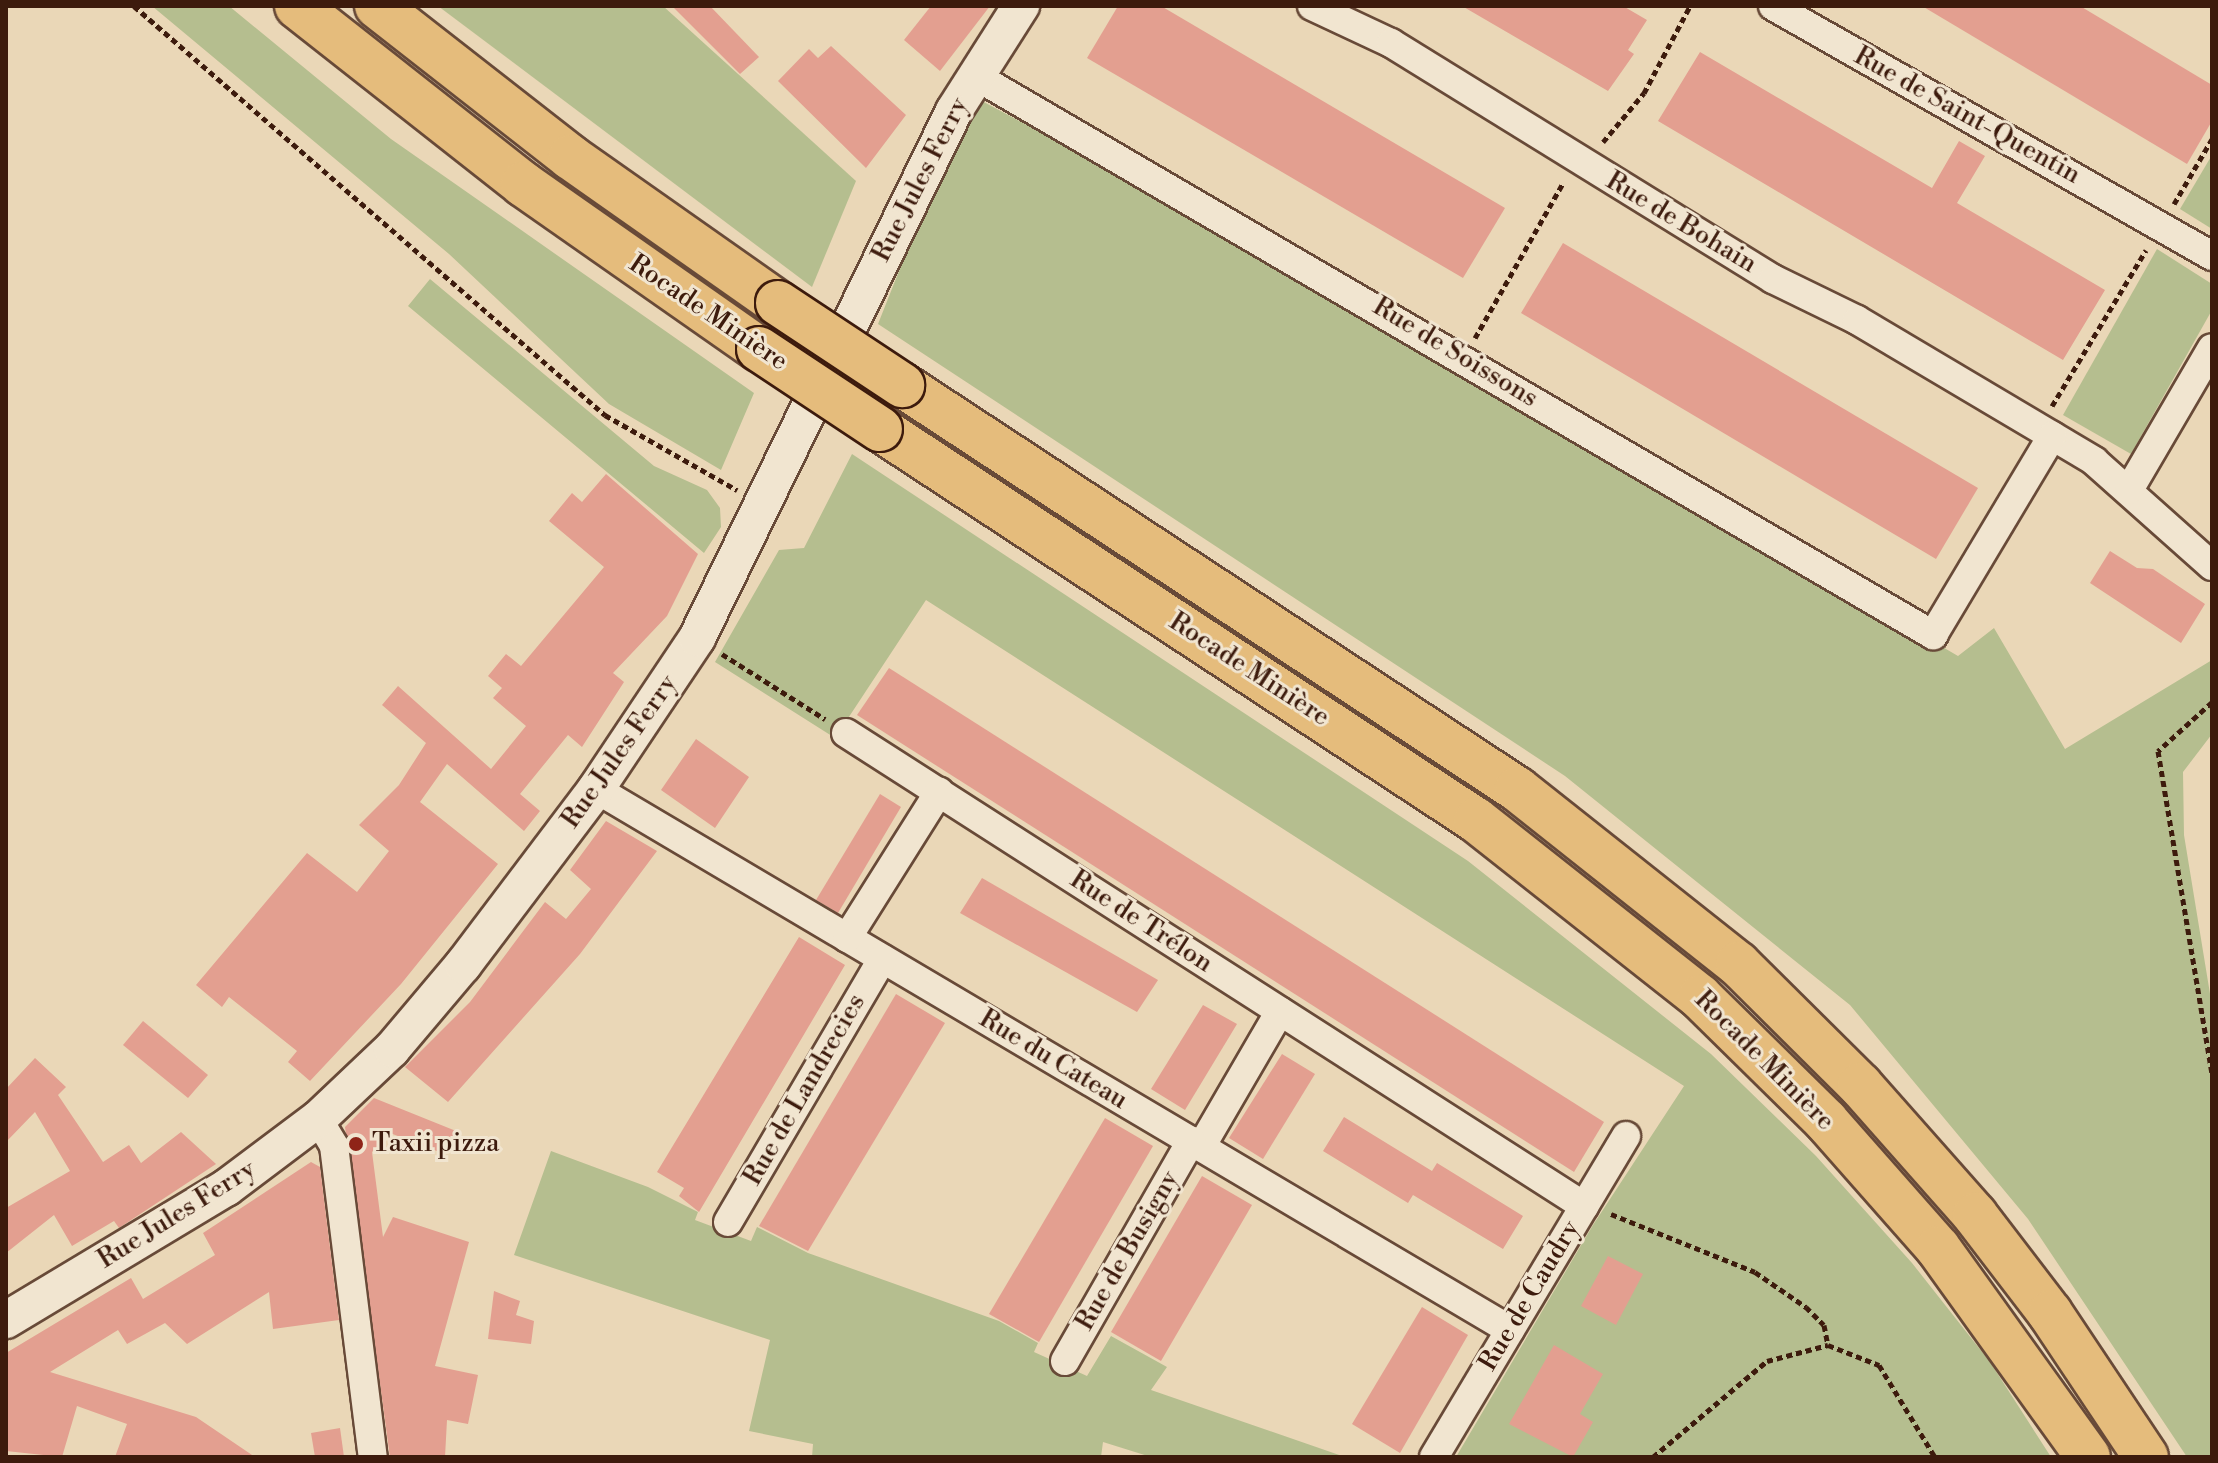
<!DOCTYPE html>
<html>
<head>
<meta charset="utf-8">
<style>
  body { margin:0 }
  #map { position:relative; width:2218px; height:1463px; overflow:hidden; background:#ead7b7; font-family:"Libre Bodoni",serif }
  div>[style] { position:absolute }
  .green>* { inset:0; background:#b5be8f }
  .building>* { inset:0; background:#e39f90 }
  .path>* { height:5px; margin-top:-2.5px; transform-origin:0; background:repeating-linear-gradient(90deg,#3d1b0d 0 6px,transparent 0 10px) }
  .roads { filter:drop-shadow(2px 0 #684a38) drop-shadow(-2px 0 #684a38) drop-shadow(0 2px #684a38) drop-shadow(0 -2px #684a38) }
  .minor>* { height:28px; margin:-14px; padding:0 14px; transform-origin:14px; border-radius:14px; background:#f1e5d0 }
  .tertiary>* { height:36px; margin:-18px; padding:0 18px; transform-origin:18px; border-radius:18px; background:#f1e5d0 }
  .motorway>* { height:44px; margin:-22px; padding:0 22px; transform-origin:22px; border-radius:22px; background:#e5bc7c }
  .bridges { filter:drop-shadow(2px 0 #3d1b0d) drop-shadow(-2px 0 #3d1b0d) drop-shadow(0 2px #3d1b0d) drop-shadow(0 -2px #3d1b0d) }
  .motorway-bridge>* { height:44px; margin:-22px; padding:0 22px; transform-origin:22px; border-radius:22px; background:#e5bc7c }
  .dots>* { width:22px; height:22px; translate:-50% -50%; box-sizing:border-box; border:4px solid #f1e5d0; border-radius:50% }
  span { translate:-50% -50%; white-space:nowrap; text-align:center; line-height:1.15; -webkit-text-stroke:6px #f1e5d0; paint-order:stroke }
  .street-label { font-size:26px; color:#3d1b0d }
  .poi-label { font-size:26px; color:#3d1b0d }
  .left { translate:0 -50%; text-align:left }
  .frame { position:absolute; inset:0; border:8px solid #3d1b0d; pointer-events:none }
</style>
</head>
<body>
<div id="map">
  <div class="green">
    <div style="clip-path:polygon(152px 6px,229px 6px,391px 139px,754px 393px,721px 470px,609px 404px,449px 254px)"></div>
    <div style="clip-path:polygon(438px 6px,663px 6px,856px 181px,812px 287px)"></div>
    <div style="clip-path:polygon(980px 100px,1266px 252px,1958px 656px,1994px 628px,2065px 749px,2212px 660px,2212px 734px,2183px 772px,2184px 835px,2212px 1006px,2212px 1457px,2187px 1457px,2028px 1219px,1850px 1005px,1565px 776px,878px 324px,922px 213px)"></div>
    <div style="clip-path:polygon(2212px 155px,2212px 229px,2180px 209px)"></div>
    <div style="clip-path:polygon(2157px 249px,2212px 284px,2212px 310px,2131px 454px,2063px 415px)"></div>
    <div style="clip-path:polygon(430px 279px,654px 466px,707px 490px,720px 508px,721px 527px,704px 553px,408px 306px)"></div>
    <div style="clip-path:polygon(852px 454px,1468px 861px,1711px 1054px,1816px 1156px,1912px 1263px,1990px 1362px,2051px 1457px,1456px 1457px,1593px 1225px,1684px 1086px,926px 600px,835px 738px,715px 662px,779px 550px,804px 548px)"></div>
    <div style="clip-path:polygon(551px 1151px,648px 1187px,698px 1212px,695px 1220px,751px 1241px,757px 1227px,808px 1253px,999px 1321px,1038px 1343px,1034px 1352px,1087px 1376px,1111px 1336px,1167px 1367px,1151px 1390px,1345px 1457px,1151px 1457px,1103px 1442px,1101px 1457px,812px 1457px,813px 1444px,749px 1431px,770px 1340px,514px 1255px)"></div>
  </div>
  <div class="building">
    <div style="clip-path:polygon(672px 6px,710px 6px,759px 57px,740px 74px)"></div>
    <div style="clip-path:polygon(931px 6px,990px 6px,940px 71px,904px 40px)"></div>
    <div style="clip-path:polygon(1118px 6px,1161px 6px,1505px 208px,1463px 278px,1087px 58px)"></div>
    <div style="clip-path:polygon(1462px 6px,1623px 6px,1647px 20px,1628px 50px,1634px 54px,1608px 91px)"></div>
    <div style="clip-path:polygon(1922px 6px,2080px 6px,2212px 85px,2212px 121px,2187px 164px)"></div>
    <div style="clip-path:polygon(831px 46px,906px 115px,866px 168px,778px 81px,809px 49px,818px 58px)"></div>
    <div style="clip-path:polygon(1700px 52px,1932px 188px,1959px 141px,1985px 156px,1957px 203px,2105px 290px,2063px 360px,1658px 121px)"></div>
    <div style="clip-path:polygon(1563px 243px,1978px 488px,1936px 559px,1521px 313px)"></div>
    <div style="clip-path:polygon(606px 474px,698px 554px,667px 616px,613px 673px,624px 682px,582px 747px,568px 735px,520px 794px,540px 811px,524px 831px,447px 764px,420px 802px,498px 864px,401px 984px,310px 1081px,288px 1062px,297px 1051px,229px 997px,222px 1007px,196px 985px,307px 853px,357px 892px,389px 851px,359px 825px,399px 785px,426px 743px,382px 705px,398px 686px,491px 769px,526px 726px,493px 698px,502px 688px,488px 676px,506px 654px,521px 666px,604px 567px,549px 521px,572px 493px,582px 502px)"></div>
    <div style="clip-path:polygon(2110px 551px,2137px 568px,2153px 569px,2205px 604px,2181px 643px,2090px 583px)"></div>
    <div style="clip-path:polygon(889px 668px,1604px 1122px,1574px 1172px,857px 715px)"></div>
    <div style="clip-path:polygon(696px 739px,749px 777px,715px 828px,661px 790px)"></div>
    <div style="clip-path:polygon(880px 794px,901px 807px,838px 913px,816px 900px)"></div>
    <div style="clip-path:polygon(606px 821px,657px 851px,580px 954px,448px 1102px,405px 1067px,470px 1002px,545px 902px,566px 919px,591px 889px,570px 870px)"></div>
    <div style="clip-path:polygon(982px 878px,1158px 980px,1137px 1012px,960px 913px)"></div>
    <div style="clip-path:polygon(799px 937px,845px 965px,699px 1212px,679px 1196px,684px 1188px,657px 1172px)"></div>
    <div style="clip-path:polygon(896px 994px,945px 1023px,808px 1251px,759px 1226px)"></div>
    <div style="clip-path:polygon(1203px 1005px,1237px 1024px,1185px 1110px,1151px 1089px)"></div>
    <div style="clip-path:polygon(143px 1021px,208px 1075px,188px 1098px,123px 1045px)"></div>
    <div style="clip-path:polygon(1282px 1054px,1315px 1074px,1263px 1159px,1229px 1138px)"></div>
    <div style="clip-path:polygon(35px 1058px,66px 1087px,58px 1095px,103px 1162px,129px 1145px,141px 1163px,181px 1132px,216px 1164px,119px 1228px,114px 1221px,72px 1246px,54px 1215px,6px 1253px,6px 1208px,70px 1171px,35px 1112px,6px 1142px,6px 1089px)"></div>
    <div style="clip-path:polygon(374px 1098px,456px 1131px,442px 1153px,390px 1133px,372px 1152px,383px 1237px,393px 1217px,469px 1242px,435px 1366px,478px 1375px,468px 1424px,447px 1420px,445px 1457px,390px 1457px,345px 1127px)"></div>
    <div style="clip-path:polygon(1344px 1117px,1432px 1171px,1437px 1163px,1523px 1216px,1503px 1249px,1413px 1195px,1408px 1203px,1323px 1151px)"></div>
    <div style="clip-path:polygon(1105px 1118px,1153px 1146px,1039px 1342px,989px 1314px)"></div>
    <div style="clip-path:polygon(311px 1162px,320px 1167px,339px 1320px,273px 1329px,269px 1292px,187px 1344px,165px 1323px,127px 1344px,118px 1330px,50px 1372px,196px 1417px,255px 1457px,115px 1457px,127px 1424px,77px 1406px,62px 1457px,6px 1451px,6px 1353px,131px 1278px,143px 1299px,215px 1255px,203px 1233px)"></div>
    <div style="clip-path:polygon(1202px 1176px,1252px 1205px,1161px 1361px,1111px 1332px)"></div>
    <div style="clip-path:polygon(1608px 1256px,1643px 1274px,1616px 1325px,1581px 1306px)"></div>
    <div style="clip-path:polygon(494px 1291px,520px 1301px,516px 1315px,534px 1321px,531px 1344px,488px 1339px)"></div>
    <div style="clip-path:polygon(1422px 1307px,1468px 1335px,1400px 1453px,1352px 1424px)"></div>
    <div style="clip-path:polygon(1554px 1345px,1603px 1374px,1580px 1414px,1593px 1422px,1573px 1457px,1509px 1424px)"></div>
    <div style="clip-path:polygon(340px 1428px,344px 1457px,315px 1457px,311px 1433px)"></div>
  </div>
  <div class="path">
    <div style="left:134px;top:6px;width:624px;rotate:40.97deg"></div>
    <div style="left:605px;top:415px;width:152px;rotate:29.6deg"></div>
    <div style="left:1603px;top:142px;width:64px;rotate:-50.1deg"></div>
    <div style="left:1644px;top:93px;width:98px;rotate:-62.1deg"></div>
    <div style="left:2174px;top:204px;width:75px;rotate:-59.7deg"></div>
    <div style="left:1475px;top:338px;width:178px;rotate:-60.4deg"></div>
    <div style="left:2052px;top:406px;width:182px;rotate:-58.9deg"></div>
    <div style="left:722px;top:654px;width:122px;rotate:32.3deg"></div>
    <div style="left:2212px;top:702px;width:73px;rotate:137.8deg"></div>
    <div style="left:2158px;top:751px;width:328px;rotate:80.5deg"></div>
    <div style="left:1611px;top:1214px;width:155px;rotate:21.9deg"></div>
    <div style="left:1755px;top:1272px;width:62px;rotate:34.5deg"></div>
    <div style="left:1806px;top:1307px;width:25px;rotate:45deg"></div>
    <div style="left:1824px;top:1325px;width:20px;rotate:79deg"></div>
    <div style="left:1653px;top:1457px;width:149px;rotate:-40.1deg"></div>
    <div style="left:1767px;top:1361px;width:63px;rotate:-14.7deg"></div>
    <div style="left:1828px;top:1345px;width:55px;rotate:21.4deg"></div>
    <div style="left:1879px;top:1365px;width:108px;rotate:58.7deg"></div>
  </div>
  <div class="roads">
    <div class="minor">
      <div style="left:1312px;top:6px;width:87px;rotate:25.1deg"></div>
      <div style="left:1391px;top:43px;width:449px;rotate:31.7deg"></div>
      <div style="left:1773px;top:279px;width:93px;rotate:26deg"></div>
      <div style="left:1857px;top:320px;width:276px;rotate:30.7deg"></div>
      <div style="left:2094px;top:461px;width:158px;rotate:41.7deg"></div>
      <div style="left:1773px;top:6px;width:505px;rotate:29.66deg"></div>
      <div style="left:974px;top:75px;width:1111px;rotate:30.28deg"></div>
      <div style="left:1933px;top:635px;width:232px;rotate:-59.1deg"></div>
      <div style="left:2129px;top:490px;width:164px;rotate:-59.7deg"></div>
      <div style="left:846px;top:733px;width:877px;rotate:32.66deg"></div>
      <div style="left:596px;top:789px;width:1062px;rotate:30.62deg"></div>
      <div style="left:847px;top:938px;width:173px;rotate:-57.8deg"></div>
      <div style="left:318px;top:1119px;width:31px;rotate:59deg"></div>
      <div style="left:334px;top:1146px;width:313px;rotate:82.9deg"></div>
      <div style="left:1201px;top:1147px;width:157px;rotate:-59.8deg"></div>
      <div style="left:728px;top:1222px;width:305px;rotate:-59.6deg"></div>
      <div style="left:1065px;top:1361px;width:254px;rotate:-60.2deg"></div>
      <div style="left:1434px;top:1457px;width:374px;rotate:-59.1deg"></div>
    </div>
    <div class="tertiary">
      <div style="left:6px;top:1320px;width:257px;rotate:-31deg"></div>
      <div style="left:226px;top:1188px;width:115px;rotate:-36.9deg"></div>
      <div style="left:318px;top:1119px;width:102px;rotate:-43.4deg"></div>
      <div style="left:392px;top:1049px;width:110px;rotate:-49.8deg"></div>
      <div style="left:463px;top:965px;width:221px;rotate:-52.9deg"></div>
      <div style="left:596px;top:789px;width:182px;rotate:-56.2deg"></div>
      <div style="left:697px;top:638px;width:586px;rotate:-64deg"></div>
      <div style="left:954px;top:111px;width:125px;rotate:-57.5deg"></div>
    </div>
    <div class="motorway">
      <div style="left:297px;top:6px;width:288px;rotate:38.2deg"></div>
      <div style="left:523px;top:184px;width:288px;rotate:35deg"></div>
      <div style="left:377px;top:6px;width:245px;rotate:38deg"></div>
      <div style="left:570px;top:157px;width:254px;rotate:35.1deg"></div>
      <div style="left:902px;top:385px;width:736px;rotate:33.3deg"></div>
      <div style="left:1517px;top:789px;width:282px;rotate:38.4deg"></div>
      <div style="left:1738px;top:964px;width:172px;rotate:44.8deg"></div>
      <div style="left:1860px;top:1085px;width:174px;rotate:48.5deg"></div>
      <div style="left:1975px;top:1215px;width:123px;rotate:52.6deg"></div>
      <div style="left:2050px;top:1313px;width:173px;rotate:56.3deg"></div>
      <div style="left:880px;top:429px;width:713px;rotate:33.27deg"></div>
      <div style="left:1476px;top:820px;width:285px;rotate:38.3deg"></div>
      <div style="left:1700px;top:997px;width:177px;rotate:44.5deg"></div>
      <div style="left:1826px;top:1121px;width:169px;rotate:48.6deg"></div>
      <div style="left:1938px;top:1248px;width:257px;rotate:54.3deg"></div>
    </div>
  </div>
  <div class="bridges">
    <div class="motorway-bridge">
      <div style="left:778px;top:303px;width:149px;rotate:33.5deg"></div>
      <div style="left:759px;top:349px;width:145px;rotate:33.5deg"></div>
    </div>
  </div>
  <div class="dots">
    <div style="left:356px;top:1144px;background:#8f2418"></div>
  </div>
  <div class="street-label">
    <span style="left:1967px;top:116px;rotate:29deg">Rue de Saint-Quentin</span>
    <span style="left:921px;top:180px;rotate:-63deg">Rue Jules Ferry</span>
    <span style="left:1681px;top:223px;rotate:31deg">Rue de Bohain</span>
    <span style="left:708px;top:313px;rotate:34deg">Rocade Minière</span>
    <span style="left:1455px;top:353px;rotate:31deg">Rue de Soissons</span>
    <span style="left:1249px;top:670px;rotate:33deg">Rocade Minière</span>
    <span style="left:620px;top:752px;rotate:-55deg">Rue Jules Ferry</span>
    <span style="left:1141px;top:922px;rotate:33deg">Rue de Trélon</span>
    <span style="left:1053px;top:1060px;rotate:31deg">Rue du Cateau</span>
    <span style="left:1764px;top:1061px;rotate:45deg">Rocade Minière</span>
    <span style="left:805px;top:1090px;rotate:-60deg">Rue de Landrecies</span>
    <span style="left:177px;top:1215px;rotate:-32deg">Rue Jules Ferry</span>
    <span style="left:1128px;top:1251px;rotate:-60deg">Rue de Busigny</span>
    <span style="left:1530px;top:1296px;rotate:-59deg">Rue de Caudry</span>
  </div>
  <div class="poi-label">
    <span class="left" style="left:372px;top:1144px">Taxii pizza</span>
  </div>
  <div class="frame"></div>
</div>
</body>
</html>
